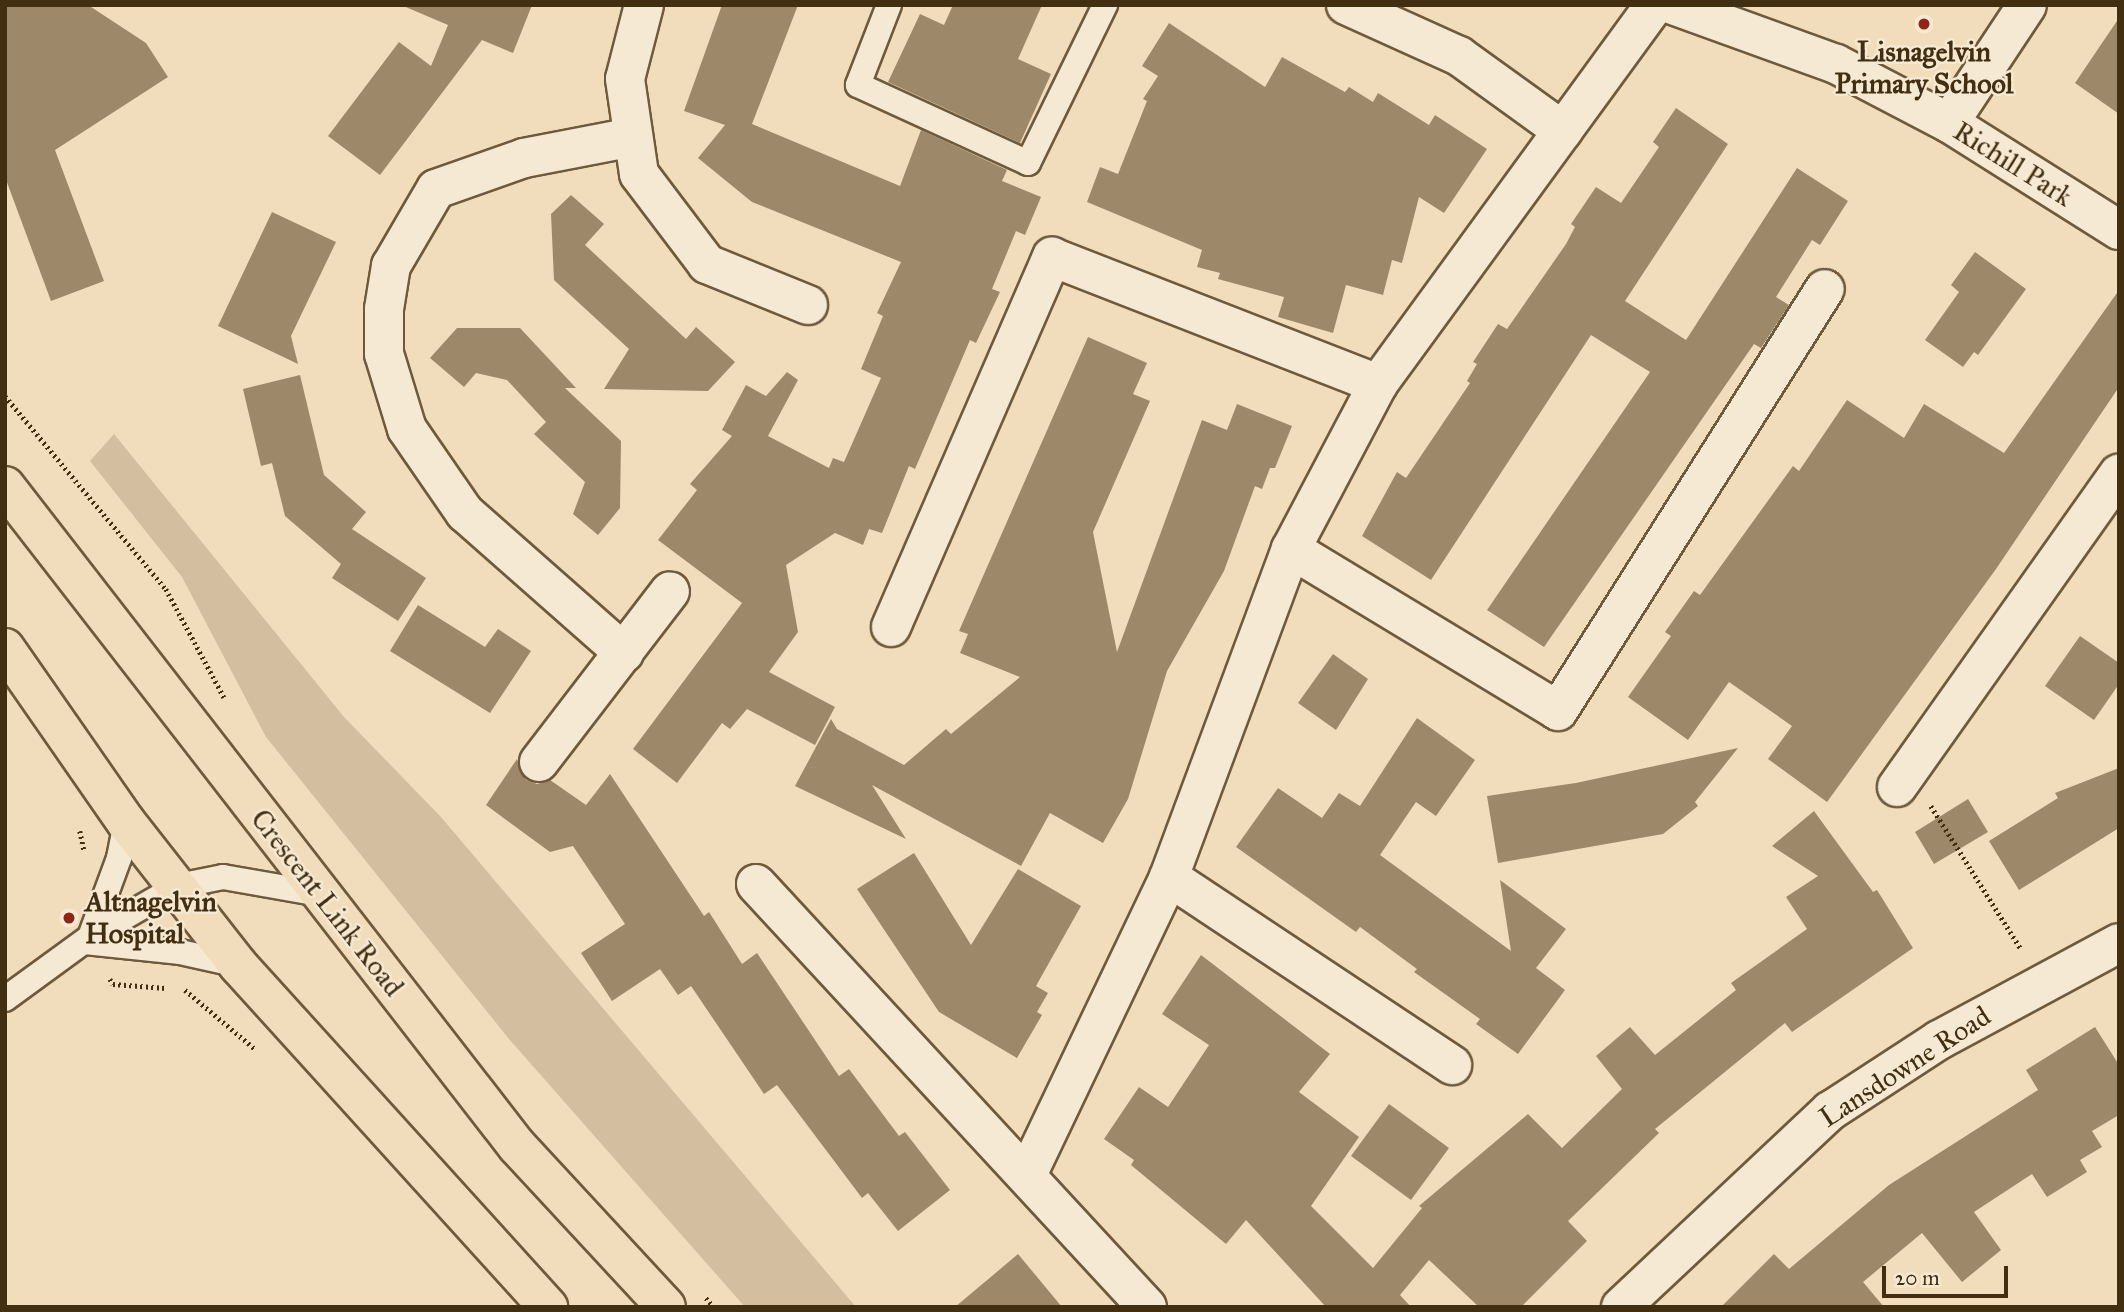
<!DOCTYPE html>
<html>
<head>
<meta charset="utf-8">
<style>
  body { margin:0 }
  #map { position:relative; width:2124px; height:1312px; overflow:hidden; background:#f1ddbc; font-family:"IM FELL Great Primer",serif }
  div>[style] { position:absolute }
  .green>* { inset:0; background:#d3bf9f }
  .building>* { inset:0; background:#9d896a }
  .path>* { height:4.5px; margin-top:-2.25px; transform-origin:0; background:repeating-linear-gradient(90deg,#422f12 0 2px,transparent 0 5.5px) }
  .roads { filter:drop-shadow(2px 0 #6e5a3c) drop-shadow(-2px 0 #6e5a3c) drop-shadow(0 2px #6e5a3c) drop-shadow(0 -2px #6e5a3c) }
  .service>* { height:24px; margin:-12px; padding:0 12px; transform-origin:12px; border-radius:12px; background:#f6e9d3 }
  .minor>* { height:38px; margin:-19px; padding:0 19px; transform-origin:19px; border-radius:19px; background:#f6e9d3 }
  .trunk>* { height:38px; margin:-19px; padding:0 19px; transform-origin:19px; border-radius:19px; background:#f1ddbc }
  .dots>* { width:19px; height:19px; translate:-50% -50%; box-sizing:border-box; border:4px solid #f6e9d3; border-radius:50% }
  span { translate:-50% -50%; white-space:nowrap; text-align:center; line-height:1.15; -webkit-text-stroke:5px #f6e9d3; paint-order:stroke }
  .poi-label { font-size:28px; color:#422f12; font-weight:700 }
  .left { translate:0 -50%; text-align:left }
  .street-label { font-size:28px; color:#422f12 }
  .frame { position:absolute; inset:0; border:7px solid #422f12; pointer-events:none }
  .scale { position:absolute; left:1882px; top:1266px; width:126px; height:32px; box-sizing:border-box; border:4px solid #422f12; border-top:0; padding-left:9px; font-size:21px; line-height:24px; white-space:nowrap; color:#422f12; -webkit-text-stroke:5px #f6e9d3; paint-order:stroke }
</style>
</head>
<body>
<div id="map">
  <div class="green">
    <div style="clip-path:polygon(114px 434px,344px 717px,441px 817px,856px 1307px,745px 1307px,509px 1039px,266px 737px,182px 577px,90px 461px)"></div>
  </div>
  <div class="building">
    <div style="clip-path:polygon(5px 5px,88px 5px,146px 43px,168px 77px,55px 150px,104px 281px,51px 301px,5px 177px)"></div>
    <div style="clip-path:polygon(401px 5px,532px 5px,513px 53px,482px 40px,380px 175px,328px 136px,399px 42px,431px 66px,448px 25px)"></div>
    <div style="clip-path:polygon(722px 5px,798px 5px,752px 124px,900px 186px,921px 130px,1007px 170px,1002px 181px,1041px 197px,1025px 235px,1016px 231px,992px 289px,1000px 292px,976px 343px,970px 340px,915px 469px,909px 466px,882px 533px,869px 529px,863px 545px,835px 533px,786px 565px,798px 632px,769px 672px,835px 707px,815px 745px,747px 709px,730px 729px,722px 723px,677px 783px,633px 749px,742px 603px,658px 540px,697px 490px,690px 484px,732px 436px,722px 430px,746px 385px,766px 396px,787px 372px,798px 380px,768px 436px,829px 468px,833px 458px,844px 462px,881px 378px,861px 369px,883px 316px,877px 313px,901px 262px,752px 202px,698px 158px,725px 125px,684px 111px)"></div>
    <div style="clip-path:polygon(953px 5px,1042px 5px,1018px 59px,1051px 74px,1020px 143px,888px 82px,920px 14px,944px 25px)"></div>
    <div style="clip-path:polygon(2119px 18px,2119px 114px,2075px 83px)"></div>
    <div style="clip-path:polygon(1169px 23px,1265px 87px,1282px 57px,1345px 92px,1349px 87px,1373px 102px,1378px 93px,1429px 125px,1435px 115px,1487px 149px,1444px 213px,1419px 197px,1402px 263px,1392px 260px,1383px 295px,1346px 285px,1333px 333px,1278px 317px,1284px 297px,1218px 279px,1220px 273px,1197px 267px,1202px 250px,1087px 202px,1100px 167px,1118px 174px,1147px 101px,1143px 99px,1158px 76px,1142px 66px)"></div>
    <div style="clip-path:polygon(1676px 108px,1728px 144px,1625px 301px,1686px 340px,1797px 168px,1848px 201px,1820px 245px,1812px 240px,1776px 297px,1789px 305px,1761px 348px,1754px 344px,1544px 647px,1487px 610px,1650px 372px,1591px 335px,1431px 580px,1362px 536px,1397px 472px,1406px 478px,1470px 383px,1467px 381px,1477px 364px,1473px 362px,1498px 324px,1507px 329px,1566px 244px,1575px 227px,1571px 224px,1596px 187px,1621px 203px,1659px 147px,1653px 142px)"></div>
    <div style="clip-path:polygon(571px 195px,604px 224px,585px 245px,686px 339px,696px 327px,735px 362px,708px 391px,604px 389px,629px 349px,554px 280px,551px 214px)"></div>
    <div style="clip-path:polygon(272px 212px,336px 242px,291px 336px,298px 364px,218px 326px)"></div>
    <div style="clip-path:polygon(1975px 252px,2026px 289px,1978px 355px,1974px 352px,1963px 367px,1925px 340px,1959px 292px,1951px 285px)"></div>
    <div style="clip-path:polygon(2119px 290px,2119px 387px,1996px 569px,1827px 802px,1768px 759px,1792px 726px,1729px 682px,1688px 740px,1628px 697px,1671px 636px,1665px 632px,1694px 591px,1700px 595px,1793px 466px,1799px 471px,1847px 400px,1904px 438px,1924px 404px,2004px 453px)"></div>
    <div style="clip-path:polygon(457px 328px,520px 328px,576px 388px,565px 388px,621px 441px,620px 508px,598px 535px,573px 514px,585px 482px,534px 434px,546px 422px,507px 380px,476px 373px,464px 387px,430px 358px)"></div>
    <div style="clip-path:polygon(1088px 337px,1147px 363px,1133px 394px,1150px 401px,1093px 532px,1117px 652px,1202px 420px,1227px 430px,1237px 404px,1292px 426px,1275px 468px,1270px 468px,1262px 489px,1255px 486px,1224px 571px,1167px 671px,1128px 799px,1103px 843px,1050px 813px,1021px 866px,872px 785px,906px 839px,795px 786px,831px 719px,837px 729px,904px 765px,946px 729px,951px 734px,1020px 677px,960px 653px,968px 634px,959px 631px)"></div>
    <div style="clip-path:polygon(300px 375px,324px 475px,366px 512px,352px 529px,426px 578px,398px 621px,332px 578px,341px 564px,285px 516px,272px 463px,261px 466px,243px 389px)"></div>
    <div style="clip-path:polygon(418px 605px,485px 647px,498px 629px,531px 651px,490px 713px,390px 651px)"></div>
    <div style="clip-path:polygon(2080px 636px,2119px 663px,2119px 684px,2094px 720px,2045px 686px)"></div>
    <div style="clip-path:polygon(1333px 654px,1368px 679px,1336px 730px,1298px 703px)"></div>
    <div style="clip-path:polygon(1417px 718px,1475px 760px,1436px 816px,1416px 802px,1380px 855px,1511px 951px,1500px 880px,1566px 929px,1536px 968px,1565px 990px,1518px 1054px,1476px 1024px,1480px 1019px,1414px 972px,1417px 969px,1360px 927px,1356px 932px,1236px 847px,1278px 788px,1322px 818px,1339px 793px,1360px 806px)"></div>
    <div style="clip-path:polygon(1738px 748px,1695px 802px,1698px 806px,1663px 834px,1498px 863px,1487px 796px,1576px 783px)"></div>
    <div style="clip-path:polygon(517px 759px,526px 780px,537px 784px,550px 780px,586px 805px,610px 774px,704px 916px,709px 912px,742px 964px,757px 953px,839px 1076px,849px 1069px,899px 1136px,905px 1132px,950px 1190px,898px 1231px,868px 1193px,862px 1198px,777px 1085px,764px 1094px,691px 986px,678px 995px,660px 969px,612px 1001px,581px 953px,625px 924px,573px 846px,550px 852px,486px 805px)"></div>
    <div style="clip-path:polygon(2119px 768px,2119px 828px,2019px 890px,1989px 841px,2058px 798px,2055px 793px)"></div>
    <div style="clip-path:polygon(1968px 799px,1988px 832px,1934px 864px,1915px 832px)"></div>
    <div style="clip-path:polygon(1814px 811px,1873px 892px,1877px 890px,1913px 948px,1792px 1032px,1785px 1023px,1655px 1129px,1659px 1133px,1568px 1221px,1587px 1241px,1521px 1307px,1479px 1307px,1429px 1260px,1400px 1295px,1411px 1307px,1326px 1307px,1246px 1220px,1226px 1244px,1131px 1165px,1134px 1160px,1104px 1139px,1139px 1087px,1168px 1107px,1209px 1045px,1162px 1014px,1201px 955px,1330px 1054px,1299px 1092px,1359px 1137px,1311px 1206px,1373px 1268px,1422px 1208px,1419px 1206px,1528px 1114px,1562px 1148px,1622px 1089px,1596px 1056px,1630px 1027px,1655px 1055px,1736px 990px,1731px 983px,1807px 929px,1786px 897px,1818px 876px,1772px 846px)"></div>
    <div style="clip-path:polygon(914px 853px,971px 945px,1018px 869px,1081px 906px,1036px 986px,1048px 993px,1037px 1012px,1042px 1015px,1017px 1058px,939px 1012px,857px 889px)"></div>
    <div style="clip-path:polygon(2095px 1027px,2119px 1065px,2119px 1115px,2092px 1131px,2102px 1147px,2080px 1160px,2087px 1172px,2047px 1197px,2032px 1174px,1974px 1212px,2001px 1250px,1962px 1282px,1922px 1233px,1863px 1282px,1884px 1307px,1721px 1307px,1774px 1254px,1789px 1269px,1889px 1185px,2038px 1090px,2026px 1070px)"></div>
    <div style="clip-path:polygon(1389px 1104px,1449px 1148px,1411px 1200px,1351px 1156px)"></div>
    <div style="clip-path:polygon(1018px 1254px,1062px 1307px,955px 1307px,992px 1276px)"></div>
  </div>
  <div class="path">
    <div style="left:5px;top:396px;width:251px;rotate:50.2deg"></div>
    <div style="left:166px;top:589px;width:123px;rotate:61.8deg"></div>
    <div style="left:1931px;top:806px;width:169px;rotate:57.8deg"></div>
    <div style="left:80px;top:831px;width:19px;rotate:78deg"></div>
    <div style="left:110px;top:979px;width:6px;rotate:59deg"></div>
    <div style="left:113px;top:984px;width:53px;rotate:4.3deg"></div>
    <div style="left:185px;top:990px;width:92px;rotate:40.1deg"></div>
    <div style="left:706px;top:1298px;width:12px;rotate:48deg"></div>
  </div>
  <div class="roads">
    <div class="service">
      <div style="left:889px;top:5px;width:86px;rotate:111.2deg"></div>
      <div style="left:858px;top:85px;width:187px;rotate:24.6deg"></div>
      <div style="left:1028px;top:163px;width:176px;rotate:-64deg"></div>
      <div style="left:90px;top:937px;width:102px;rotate:-30.1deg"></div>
      <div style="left:178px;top:886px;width:46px;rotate:-11.3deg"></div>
      <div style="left:223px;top:877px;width:98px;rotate:9.9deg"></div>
      <div style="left:85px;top:942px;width:96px;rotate:6deg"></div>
      <div style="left:180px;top:952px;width:59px;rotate:12.6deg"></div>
      <div style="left:5px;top:999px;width:105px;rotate:-36.1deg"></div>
      <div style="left:90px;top:937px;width:84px;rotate:-69.8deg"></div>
      <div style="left:119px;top:858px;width:37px;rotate:-79deg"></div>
    </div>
    <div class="minor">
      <div style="left:644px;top:5px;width:76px;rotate:104.4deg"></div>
      <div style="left:625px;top:79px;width:96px;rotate:81.6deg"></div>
      <div style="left:639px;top:174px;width:113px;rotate:52.9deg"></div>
      <div style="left:707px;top:264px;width:109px;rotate:22.1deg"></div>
      <div style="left:1346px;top:5px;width:124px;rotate:24.3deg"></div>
      <div style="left:1459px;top:56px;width:128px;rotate:35.8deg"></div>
      <div style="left:1673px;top:5px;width:173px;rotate:19.9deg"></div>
      <div style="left:1836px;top:64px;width:127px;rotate:27.6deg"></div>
      <div style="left:1949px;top:123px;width:201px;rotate:32.2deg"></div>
      <div style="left:1949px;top:123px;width:141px;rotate:-56.5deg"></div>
      <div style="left:1291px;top:549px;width:312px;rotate:31.2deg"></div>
      <div style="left:1558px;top:711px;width:499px;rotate:-57.7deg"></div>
      <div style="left:891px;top:627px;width:404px;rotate:-66.5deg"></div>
      <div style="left:1052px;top:257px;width:350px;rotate:21.3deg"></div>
      <div style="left:624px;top:653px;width:212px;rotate:-138.6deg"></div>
      <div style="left:465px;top:513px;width:102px;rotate:-124.6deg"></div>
      <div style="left:407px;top:429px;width:78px;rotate:-107deg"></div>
      <div style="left:384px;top:354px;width:45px;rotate:-90deg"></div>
      <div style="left:384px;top:309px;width:44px;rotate:-80.8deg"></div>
      <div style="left:391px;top:266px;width:89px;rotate:-59.7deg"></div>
      <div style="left:436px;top:189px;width:93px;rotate:-19.4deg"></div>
      <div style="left:524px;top:158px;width:111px;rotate:-10.9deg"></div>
      <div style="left:539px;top:762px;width:215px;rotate:-52.5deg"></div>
      <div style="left:1897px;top:787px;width:384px;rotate:-54.7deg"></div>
      <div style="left:1169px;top:877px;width:340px;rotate:33.6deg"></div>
      <div style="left:756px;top:884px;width:576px;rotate:47.25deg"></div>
      <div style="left:1027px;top:1175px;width:330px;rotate:-64.5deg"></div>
      <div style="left:1169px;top:877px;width:350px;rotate:-69.6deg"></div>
      <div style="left:1291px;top:549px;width:187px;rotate:-62.2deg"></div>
      <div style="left:1378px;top:384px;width:469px;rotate:-53.9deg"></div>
      <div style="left:1621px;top:1307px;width:287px;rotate:-43.2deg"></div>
      <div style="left:1830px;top:1111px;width:130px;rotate:-33.1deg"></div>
      <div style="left:1939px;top:1040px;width:204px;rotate:-28.3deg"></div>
    </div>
    <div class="trunk">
      <div style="left:5px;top:486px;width:835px;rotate:52.2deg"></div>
      <div style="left:517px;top:1146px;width:219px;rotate:47.2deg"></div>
      <div style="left:5px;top:648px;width:212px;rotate:55.2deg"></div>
      <div style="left:126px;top:822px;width:182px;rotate:51.9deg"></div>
      <div style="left:238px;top:965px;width:462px;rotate:47.8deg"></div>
    </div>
  </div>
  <div class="dots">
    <div style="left:1924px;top:24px;background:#8f2418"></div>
    <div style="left:69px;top:918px;background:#8f2418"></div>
  </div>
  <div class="poi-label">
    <span style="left:1924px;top:68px">Lisnagelvin<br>Primary School</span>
    <span class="left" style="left:85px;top:918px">Altnagelvin<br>Hospital</span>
  </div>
  <div class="street-label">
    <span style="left:2013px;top:164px;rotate:32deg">Richill Park</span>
    <span style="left:327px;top:903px;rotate:52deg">Crescent Link Road</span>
    <span style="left:1905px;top:1067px;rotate:-33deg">Lansdowne Road</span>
  </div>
  <div class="frame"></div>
  <div class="scale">20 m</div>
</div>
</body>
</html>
